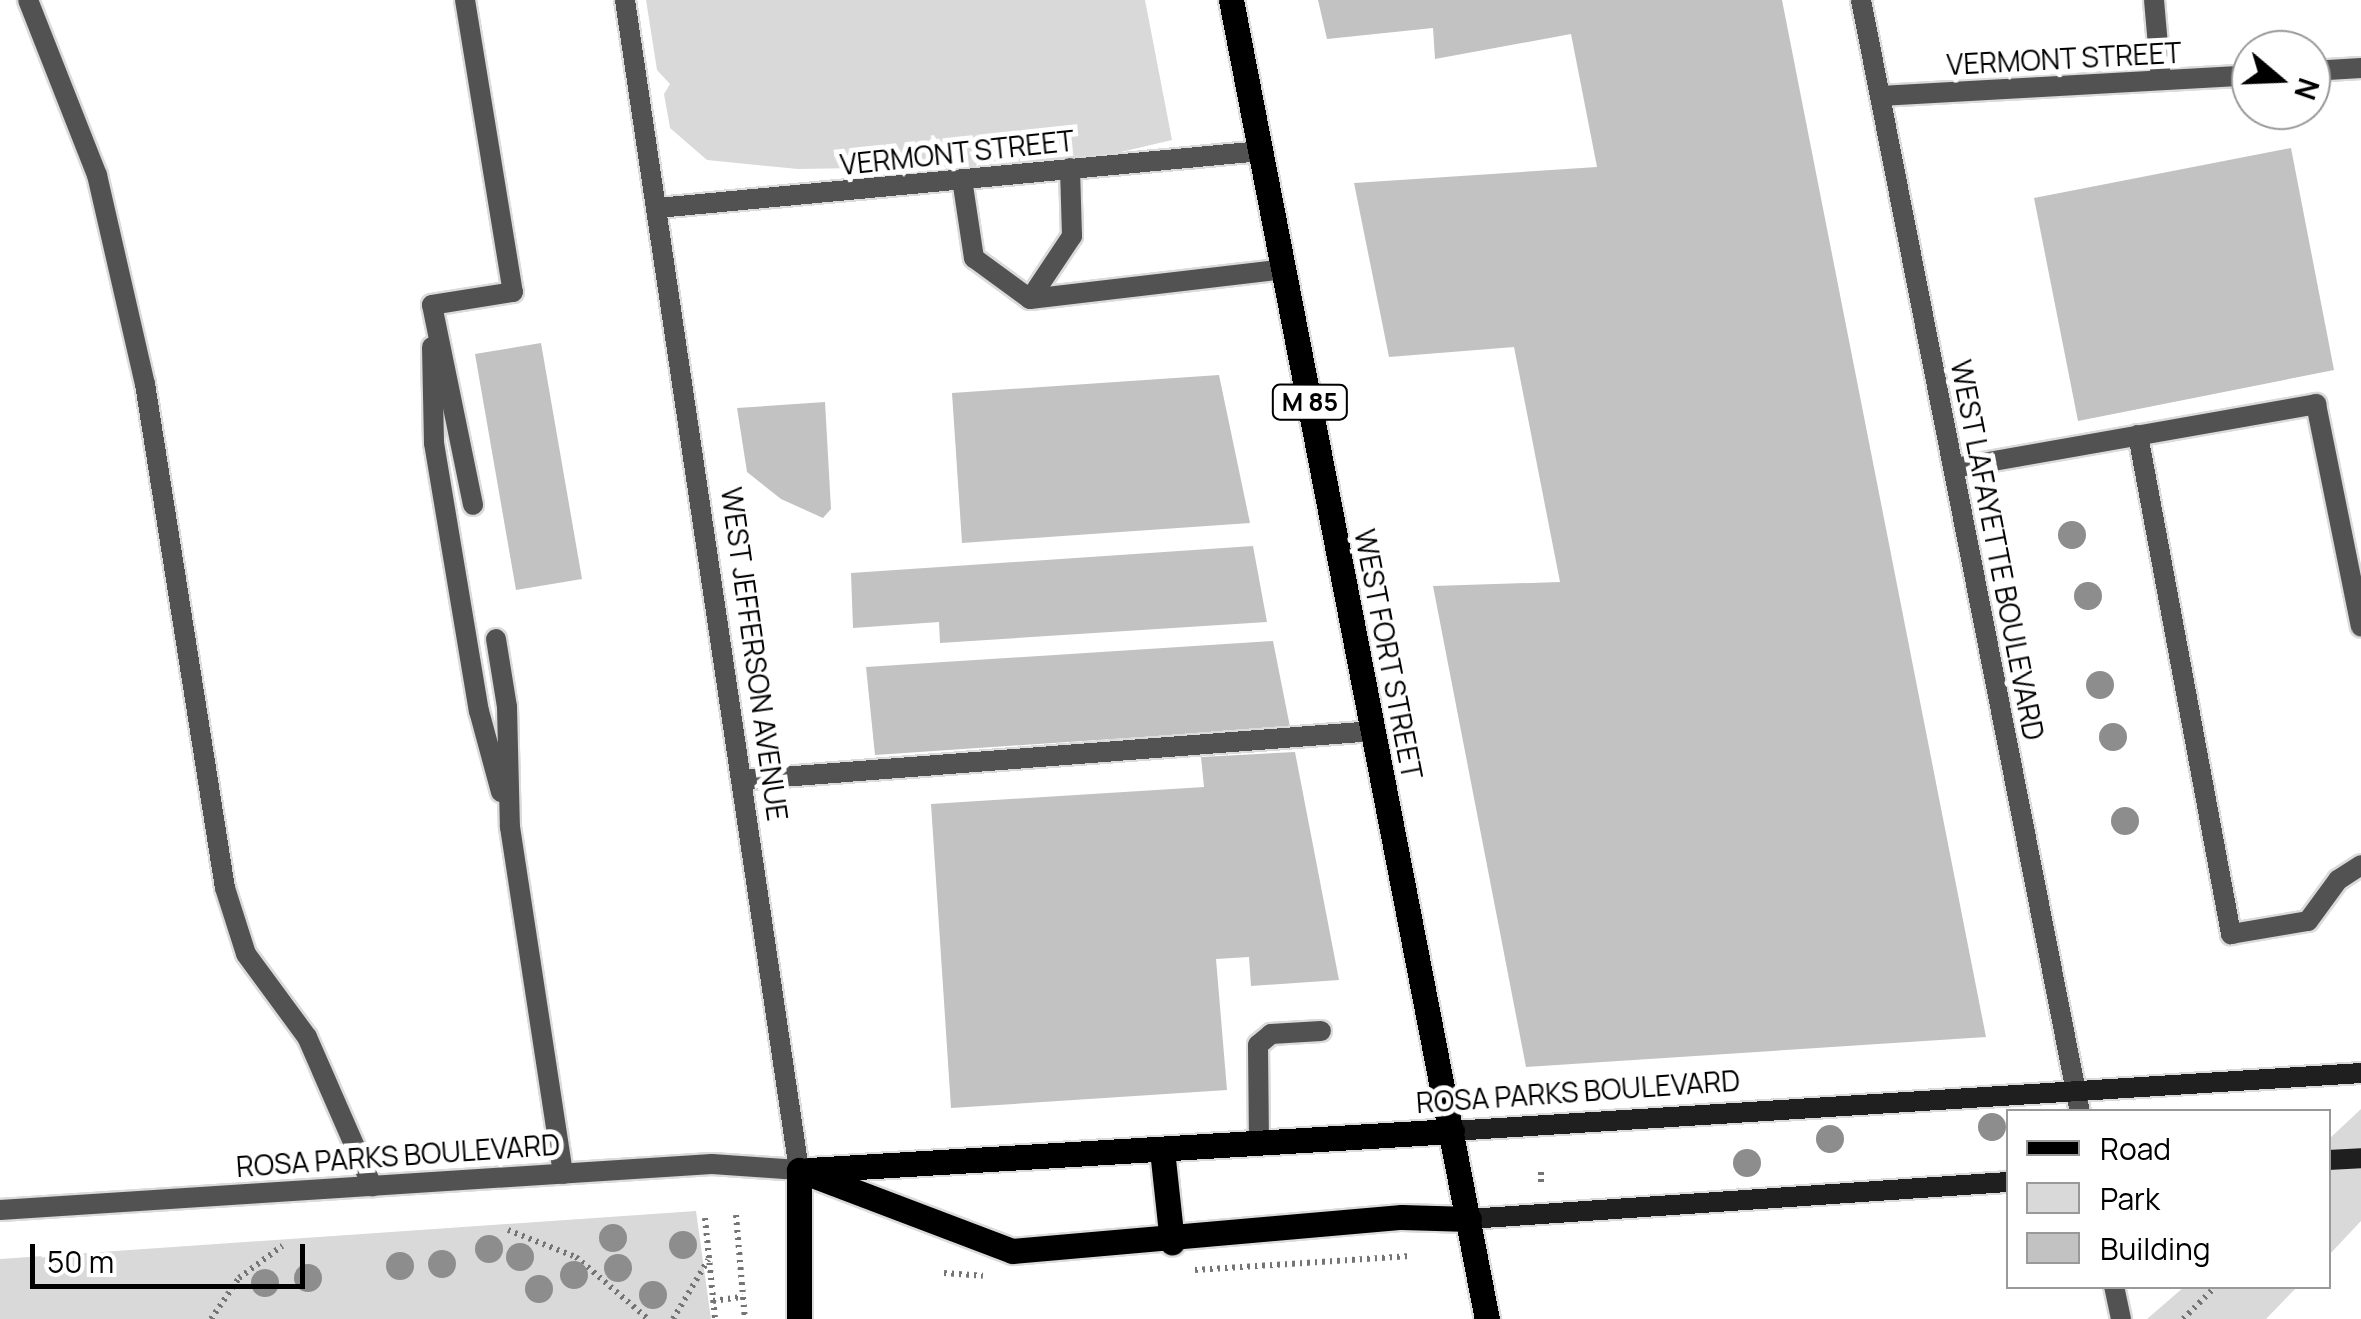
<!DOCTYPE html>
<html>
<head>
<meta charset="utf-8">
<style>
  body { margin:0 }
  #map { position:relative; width:2361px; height:1319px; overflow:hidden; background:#fff; font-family:Manrope,sans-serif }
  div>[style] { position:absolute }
  .green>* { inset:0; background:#d9d9d9 }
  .building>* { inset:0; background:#c2c2c2 }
  .path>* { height:6px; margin-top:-3px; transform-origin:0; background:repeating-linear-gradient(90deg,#747474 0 2.5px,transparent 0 7.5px) }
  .roads { filter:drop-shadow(2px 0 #dbdbdb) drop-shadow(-2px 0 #dbdbdb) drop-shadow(0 2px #dbdbdb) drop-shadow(0 -2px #dbdbdb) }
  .service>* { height:20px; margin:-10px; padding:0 10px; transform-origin:10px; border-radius:10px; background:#525252 }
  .minor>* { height:20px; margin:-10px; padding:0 10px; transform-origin:10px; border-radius:10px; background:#525252 }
  .secondary>* { height:20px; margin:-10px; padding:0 10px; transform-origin:10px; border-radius:10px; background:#1f1f1f }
  .primary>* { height:25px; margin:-12.5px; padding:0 12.5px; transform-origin:12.5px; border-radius:12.5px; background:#000 }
  .secondary-bridge>* { height:20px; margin:-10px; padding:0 10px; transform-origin:10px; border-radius:10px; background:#1f1f1f }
  .trees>* { width:28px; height:28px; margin:-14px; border-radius:50%; background:#8d8d8d }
  span { translate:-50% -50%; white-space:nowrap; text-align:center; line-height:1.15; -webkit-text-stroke:10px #fff; paint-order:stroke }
  .shield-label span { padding:2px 8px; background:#fff; border:2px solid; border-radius:8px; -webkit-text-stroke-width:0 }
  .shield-label { font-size:25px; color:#000; font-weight:700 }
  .street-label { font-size:28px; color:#000 }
  .legend { position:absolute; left:2006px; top:1109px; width:325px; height:180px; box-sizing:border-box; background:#fff; border:2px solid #999; margin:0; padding:12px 18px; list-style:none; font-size:30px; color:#000 }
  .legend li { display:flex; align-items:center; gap:20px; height:50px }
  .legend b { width:50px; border:2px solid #999 }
  .north { position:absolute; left:2231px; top:30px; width:100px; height:100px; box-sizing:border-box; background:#fff; border:2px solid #999; border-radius:50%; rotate:109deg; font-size:28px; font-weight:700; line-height:40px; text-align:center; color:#000 }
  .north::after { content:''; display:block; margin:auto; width:35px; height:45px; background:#000; clip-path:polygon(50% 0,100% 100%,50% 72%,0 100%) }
  .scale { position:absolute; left:30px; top:1244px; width:275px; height:45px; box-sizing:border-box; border:5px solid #000; border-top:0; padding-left:12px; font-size:30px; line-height:35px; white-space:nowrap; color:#000; -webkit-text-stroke:8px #fff; paint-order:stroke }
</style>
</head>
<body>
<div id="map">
  <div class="green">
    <div style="clip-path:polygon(646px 0,1145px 0,1172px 140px,1108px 155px,999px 165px,983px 152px,976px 166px,798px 169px,707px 160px,670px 128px,664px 94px,670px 84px,657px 70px)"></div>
    <div style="clip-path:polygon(2361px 1109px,2361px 1221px,2329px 1255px,2328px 1140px)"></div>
    <div style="clip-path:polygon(696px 1211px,711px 1319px,0 1319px,0 1259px)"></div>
    <div style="clip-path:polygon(2184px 1287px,2184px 1286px,2297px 1287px,2266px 1319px,2147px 1319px)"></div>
  </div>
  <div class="building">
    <div style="clip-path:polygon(1318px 0,1782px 0,1986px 1037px,1526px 1067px,1433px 586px,1560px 582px,1514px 347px,1389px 357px,1354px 183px,1597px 167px,1571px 34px,1435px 59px,1433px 28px,1327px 39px)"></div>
    <div style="clip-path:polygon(2291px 148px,2334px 370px,2078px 421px,2034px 198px)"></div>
    <div style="clip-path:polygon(541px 343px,582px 579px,516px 590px,475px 354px)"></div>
    <div style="clip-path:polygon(1219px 375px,1250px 523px,962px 543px,952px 393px)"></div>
    <div style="clip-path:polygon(825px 402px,831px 509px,823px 518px,781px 499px,747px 472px,737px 408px)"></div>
    <div style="clip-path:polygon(1253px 546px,1267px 622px,940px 643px,939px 622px,853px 628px,851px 573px)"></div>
    <div style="clip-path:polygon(1273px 641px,1290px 727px,875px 755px,866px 667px)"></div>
    <div style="clip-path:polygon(1295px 752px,1339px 980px,1251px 986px,1249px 957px,1216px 959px,1227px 1090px,951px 1108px,931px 804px,1204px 787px,1201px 757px)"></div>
  </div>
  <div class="path">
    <div style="left:1541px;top:1172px;width:13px;rotate:90deg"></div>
    <div style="left:736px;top:1215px;width:104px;rotate:85.1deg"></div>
    <div style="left:705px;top:1218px;width:101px;rotate:84.3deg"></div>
    <div style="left:508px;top:1230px;width:73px;rotate:21.7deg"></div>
    <div style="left:576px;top:1257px;width:95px;rotate:40.7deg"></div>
    <div style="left:1195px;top:1270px;width:216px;rotate:-3.7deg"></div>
    <div style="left:944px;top:1273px;width:39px;rotate:4deg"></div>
    <div style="left:713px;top:1301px;width:30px;rotate:-8deg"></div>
    <div style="left:211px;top:1319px;width:50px;rotate:-55.7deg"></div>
    <div style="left:239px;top:1278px;width:54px;rotate:-36.7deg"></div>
    <div style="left:673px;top:1319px;width:69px;rotate:-59.3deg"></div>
    <div style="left:2183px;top:1319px;width:47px;rotate:-45deg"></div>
  </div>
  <div class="roads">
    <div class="service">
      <div style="left:28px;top:0;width:188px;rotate:68.5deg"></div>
      <div style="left:97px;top:175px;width:214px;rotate:77.1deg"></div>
      <div style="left:145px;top:384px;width:510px;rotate:80.98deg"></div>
      <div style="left:225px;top:888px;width:69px;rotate:72.3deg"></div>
      <div style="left:246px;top:954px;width:103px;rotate:53.7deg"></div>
      <div style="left:307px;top:1037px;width:163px;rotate:66.4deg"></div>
      <div style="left:465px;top:0;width:296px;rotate:80.7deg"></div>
      <div style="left:513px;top:292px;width:82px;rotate:170.9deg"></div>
      <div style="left:432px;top:305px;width:204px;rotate:78.4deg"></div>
      <div style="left:2154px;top:0;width:80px;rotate:85deg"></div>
      <div style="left:962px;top:179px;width:80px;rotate:81.4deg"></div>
      <div style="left:974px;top:258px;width:69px;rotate:36.2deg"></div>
      <div style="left:1030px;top:299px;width:256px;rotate:-6.7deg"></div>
      <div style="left:1030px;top:299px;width:76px;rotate:-56.3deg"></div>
      <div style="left:1072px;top:236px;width:68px;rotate:-91.7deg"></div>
      <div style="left:432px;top:347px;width:96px;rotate:88.8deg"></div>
      <div style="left:434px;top:443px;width:272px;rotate:80.5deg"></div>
      <div style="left:479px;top:711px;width:84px;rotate:74.8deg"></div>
      <div style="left:2138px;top:435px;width:508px;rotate:79.44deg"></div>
      <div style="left:2231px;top:934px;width:78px;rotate:-9.6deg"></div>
      <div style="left:2308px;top:921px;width:51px;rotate:-53.8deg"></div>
      <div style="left:2338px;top:880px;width:27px;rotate:-33deg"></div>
      <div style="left:1954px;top:468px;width:368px;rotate:-10deg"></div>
      <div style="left:2316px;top:404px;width:227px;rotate:78.6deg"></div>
      <div style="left:496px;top:639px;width:69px;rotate:80.8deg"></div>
      <div style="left:507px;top:707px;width:120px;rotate:88.6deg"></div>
      <div style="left:510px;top:827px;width:351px;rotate:81.3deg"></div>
      <div style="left:744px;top:780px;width:632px;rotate:-4.45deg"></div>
      <div style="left:1259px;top:1142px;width:97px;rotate:-90.6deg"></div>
      <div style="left:1258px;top:1045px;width:17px;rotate:-40deg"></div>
      <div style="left:1271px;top:1034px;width:50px;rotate:-3.4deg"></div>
    </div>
    <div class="minor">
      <div style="left:1861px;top:0;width:1133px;rotate:78.86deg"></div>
      <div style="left:2311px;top:71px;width:50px;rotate:-3.4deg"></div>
      <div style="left:1880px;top:96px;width:372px;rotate:-3.2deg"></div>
      <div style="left:658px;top:208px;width:606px;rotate:-5.4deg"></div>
      <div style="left:0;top:1210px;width:713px;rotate:-3.7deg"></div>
      <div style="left:712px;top:1164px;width:87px;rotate:3.9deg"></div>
      <div style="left:799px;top:1170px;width:1183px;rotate:-98.46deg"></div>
      <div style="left:2114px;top:1286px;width:34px;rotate:78deg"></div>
    </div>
    <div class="secondary">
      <div style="left:1452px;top:1131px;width:911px;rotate:-3.65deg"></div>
      <div style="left:1469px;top:1219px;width:540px;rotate:-3.93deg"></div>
    </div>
    <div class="primary">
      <div style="left:1231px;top:0;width:1344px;rotate:79.02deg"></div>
      <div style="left:1162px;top:1150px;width:93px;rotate:83.8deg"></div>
      <div style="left:799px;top:1170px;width:228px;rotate:20.8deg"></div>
      <div style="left:1012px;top:1251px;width:391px;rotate:-5deg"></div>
      <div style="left:1402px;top:1217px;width:67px;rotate:1.7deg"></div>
      <div style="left:809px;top:1170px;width:644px;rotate:-3.47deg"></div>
      <div style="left:799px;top:1319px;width:149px;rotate:-90deg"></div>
    </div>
  </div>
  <div class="secondary-bridge">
    <div style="left:2328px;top:1160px;width:33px;rotate:-3deg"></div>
  </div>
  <div class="trees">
    <div style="left:2072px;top:535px"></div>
    <div style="left:2088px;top:596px"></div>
    <div style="left:2100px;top:685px"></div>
    <div style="left:2113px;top:737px"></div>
    <div style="left:2125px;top:821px"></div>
    <div style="left:1992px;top:1127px"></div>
    <div style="left:1830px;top:1139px"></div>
    <div style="left:1747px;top:1163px"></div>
    <div style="left:613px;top:1238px"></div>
    <div style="left:683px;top:1245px"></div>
    <div style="left:489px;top:1249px"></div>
    <div style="left:520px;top:1257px"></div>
    <div style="left:442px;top:1264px"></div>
    <div style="left:400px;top:1266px"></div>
    <div style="left:618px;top:1268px"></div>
    <div style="left:574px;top:1275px"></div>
    <div style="left:308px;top:1278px"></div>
    <div style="left:265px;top:1283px"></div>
    <div style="left:539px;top:1289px"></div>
    <div style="left:653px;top:1295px"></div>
  </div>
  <div class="shield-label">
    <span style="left:1310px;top:402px">M 85</span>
  </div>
  <div class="street-label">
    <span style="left:2064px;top:58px;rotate:-3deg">VERMONT STREET</span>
    <span style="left:957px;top:152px;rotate:-6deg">VERMONT STREET</span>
    <span style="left:1998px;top:550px;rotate:79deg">WEST LAFAYETTE BOULEVARD</span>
    <span style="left:755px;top:654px;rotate:82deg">WEST JEFFERSON AVENUE</span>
    <span style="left:1389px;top:654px;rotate:79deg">WEST FORT STREET</span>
    <span style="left:1578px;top:1091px;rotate:-4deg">ROSA PARKS BOULEVARD</span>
    <span style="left:398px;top:1155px;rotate:-4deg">ROSA PARKS BOULEVARD</span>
  </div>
  <ul class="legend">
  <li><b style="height:12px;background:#000"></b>Road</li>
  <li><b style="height:28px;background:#d9d9d9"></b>Park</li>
  <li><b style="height:28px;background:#c2c2c2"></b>Building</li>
  </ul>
  <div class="north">N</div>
  <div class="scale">50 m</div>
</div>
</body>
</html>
